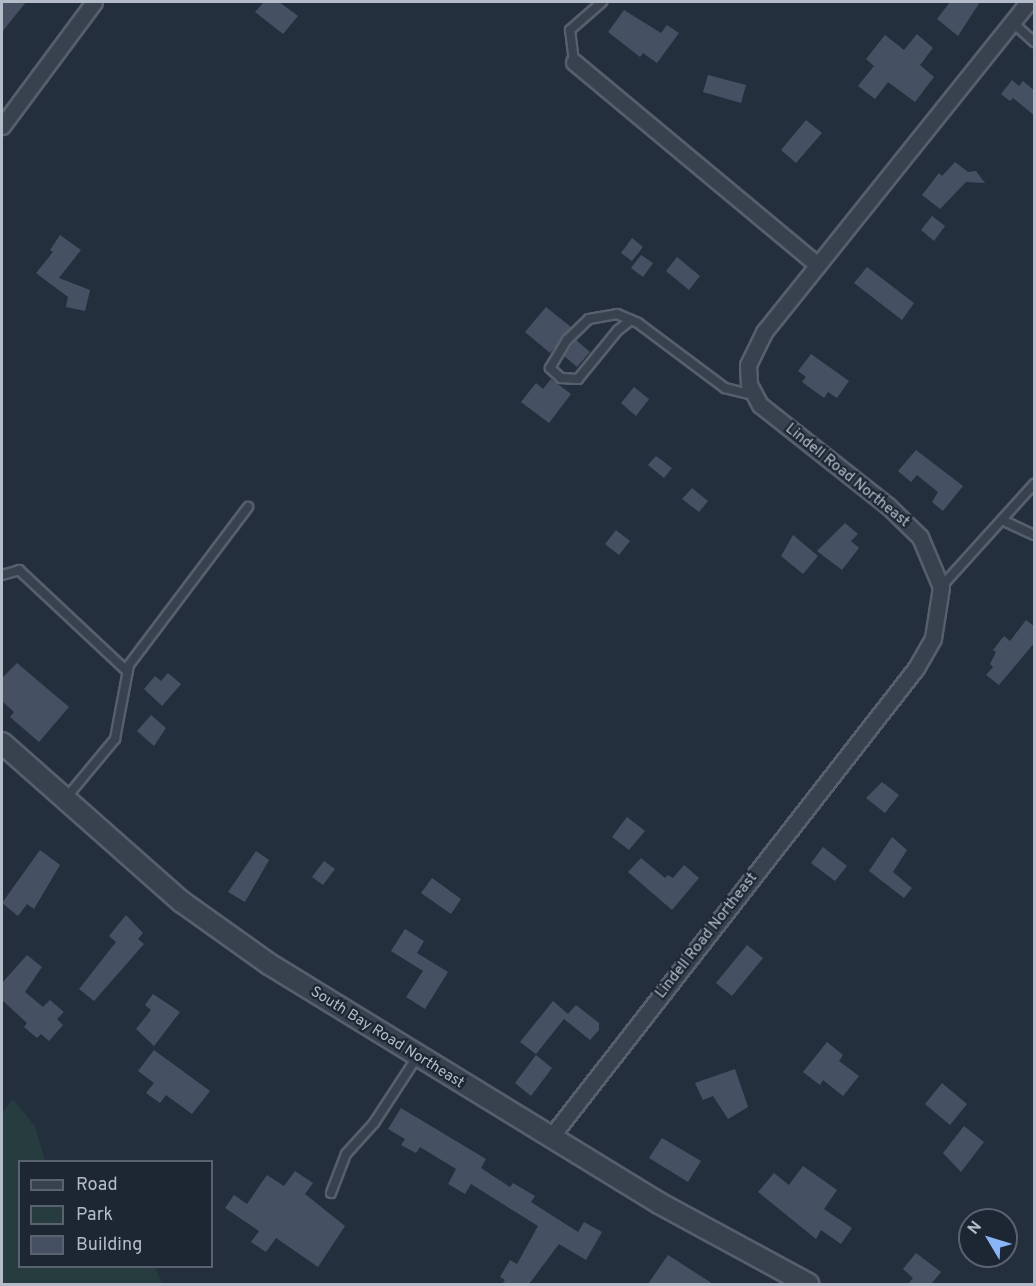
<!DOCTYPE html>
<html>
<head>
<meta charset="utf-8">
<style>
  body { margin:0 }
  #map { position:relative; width:1036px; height:1286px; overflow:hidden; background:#242f3e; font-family:Overpass,sans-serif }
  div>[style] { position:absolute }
  .green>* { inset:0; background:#263c3f }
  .building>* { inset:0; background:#455162 }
  .roads { filter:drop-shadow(2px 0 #565f6c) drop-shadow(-2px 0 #565f6c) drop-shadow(0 2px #565f6c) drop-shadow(0 -2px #565f6c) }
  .service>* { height:8px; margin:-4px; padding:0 4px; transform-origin:4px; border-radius:4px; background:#38414e }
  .minor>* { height:15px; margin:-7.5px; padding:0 7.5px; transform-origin:7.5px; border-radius:7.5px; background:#38414e }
  .tertiary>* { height:20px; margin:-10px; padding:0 10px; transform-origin:10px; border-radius:10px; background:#38414e }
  span { translate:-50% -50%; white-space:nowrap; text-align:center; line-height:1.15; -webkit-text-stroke:4.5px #1d2633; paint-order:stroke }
  .street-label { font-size:15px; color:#b4bcc9 }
  .frame { position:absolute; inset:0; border:3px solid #b4bcc9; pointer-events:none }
  .legend { position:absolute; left:18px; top:1160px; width:195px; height:108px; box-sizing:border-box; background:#1d2633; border:2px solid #59626f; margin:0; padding:8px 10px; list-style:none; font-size:18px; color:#b4bcc9 }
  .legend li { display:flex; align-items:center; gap:12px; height:30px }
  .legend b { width:30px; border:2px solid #59626f }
  .north { position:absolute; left:958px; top:1208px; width:60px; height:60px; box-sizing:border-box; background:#1d2633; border:2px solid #59626f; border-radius:50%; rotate:308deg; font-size:16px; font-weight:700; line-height:24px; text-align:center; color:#b4bcc9 }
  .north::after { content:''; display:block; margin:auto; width:21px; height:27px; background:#8ab4f8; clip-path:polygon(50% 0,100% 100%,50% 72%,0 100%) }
</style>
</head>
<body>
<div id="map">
  <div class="green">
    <div style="clip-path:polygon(13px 1099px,35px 1126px,45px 1161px,20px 1162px,20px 1266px,155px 1267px,162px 1284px,2px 1284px,2px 1113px)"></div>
  </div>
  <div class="building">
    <div style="clip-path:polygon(2px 2px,26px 2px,2px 32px)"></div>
    <div style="clip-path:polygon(264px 2px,279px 2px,298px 16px,283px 34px,255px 12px)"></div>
    <div style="clip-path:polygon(950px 2px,980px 2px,958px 36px,937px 19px)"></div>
    <div style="clip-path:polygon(624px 10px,661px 33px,667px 25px,679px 33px,657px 63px,643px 53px,640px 57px,608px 32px)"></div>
    <div style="clip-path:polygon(917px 34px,933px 48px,920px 65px,934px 77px,915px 102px,888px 82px,875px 99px,858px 86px,874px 66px,866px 59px,885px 35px,904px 50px)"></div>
    <div style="clip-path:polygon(708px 75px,746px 85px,741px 103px,703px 92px)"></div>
    <div style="clip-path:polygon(1012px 80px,1019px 86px,1023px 81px,1035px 91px,1035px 116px,1013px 98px,1010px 101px,1001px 94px)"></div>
    <div style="clip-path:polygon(806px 120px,822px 133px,796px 163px,781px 150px)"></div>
    <div style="clip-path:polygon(955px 162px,968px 172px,976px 171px,985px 183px,966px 182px,940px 209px,922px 195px,939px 173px,942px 176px)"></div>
    <div style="clip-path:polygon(932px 216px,945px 226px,934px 241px,921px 230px)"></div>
    <div style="clip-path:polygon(60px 235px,81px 250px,59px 278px,90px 290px,85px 311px,66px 307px,68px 297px,36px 273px,53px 252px,50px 250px)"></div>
    <div style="clip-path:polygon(632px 238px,643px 247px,632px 261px,621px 253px)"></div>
    <div style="clip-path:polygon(641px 255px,653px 263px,643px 277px,631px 268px)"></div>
    <div style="clip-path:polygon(677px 257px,700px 276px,689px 290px,666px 271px)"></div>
    <div style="clip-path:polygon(867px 267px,914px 303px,902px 320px,854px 283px)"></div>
    <div style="clip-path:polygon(546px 307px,571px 327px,550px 353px,525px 332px)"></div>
    <div style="clip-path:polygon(576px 340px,590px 352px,577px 367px,564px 356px)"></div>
    <div style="clip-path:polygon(811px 354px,849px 381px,837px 398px,828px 392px,824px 398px,802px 382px,806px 377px,798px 371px)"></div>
    <div style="clip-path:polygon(551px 379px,571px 394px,549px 423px,521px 402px,536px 383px,543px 389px)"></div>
    <div style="clip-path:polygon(634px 387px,649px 399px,636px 416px,621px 403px)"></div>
    <div style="clip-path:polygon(916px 450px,963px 486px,943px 511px,932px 502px,938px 492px,917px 475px,911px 482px,898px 471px)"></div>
    <div style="clip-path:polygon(656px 456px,672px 468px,664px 478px,648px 465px)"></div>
    <div style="clip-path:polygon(692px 488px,708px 501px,699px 512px,682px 499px)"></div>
    <div style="clip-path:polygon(845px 523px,858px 534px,851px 541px,859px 548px,842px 570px,817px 551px)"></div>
    <div style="clip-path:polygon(616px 530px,630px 541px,619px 555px,605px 544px)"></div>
    <div style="clip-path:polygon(793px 535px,818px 556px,803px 574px,781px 556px)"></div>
    <div style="clip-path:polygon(1026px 620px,1035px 627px,1035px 642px,999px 685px,986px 675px,993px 667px,990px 664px,996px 652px,993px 650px,1004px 636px,1010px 641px)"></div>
    <div style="clip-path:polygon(17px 663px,69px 707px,39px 742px,10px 717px,14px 712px,2px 701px,2px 678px)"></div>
    <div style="clip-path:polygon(168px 673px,181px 684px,162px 706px,144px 689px,155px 676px,161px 681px)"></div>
    <div style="clip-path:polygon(151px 715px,166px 728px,154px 746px,137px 731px)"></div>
    <div style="clip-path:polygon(882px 782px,899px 795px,885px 813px,866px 798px)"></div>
    <div style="clip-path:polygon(627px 817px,645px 831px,629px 850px,612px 837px)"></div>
    <div style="clip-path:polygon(892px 837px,907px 850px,893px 872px,912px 888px,904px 898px,869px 871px)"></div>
    <div style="clip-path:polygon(823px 847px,847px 866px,835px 881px,811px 863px)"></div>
    <div style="clip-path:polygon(40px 850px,60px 865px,34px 909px,27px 904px,18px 916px,2px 903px)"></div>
    <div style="clip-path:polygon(256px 851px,269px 860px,245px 902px,228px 892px)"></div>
    <div style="clip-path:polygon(641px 858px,665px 878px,668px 875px,673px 878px,684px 865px,699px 878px,672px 910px,628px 872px)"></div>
    <div style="clip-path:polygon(324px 861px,335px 869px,323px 885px,312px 877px)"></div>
    <div style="clip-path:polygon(432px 878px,461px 899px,451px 914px,421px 893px)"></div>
    <div style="clip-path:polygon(126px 915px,143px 933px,138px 939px,144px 944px,94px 1001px,79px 989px,116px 942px,109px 936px)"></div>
    <div style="clip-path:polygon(405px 929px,424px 941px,417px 953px,448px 972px,425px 1009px,406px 997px,423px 971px,391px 951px)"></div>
    <div style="clip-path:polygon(747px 945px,763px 958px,732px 996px,716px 983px)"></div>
    <div style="clip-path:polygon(27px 955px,42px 967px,25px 992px,43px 1007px,50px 1000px,64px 1012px,57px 1019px,63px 1025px,49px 1041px,41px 1034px,37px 1038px,24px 1027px,27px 1023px,2px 1000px,2px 983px)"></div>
    <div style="clip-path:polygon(153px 994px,180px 1012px,154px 1046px,136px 1029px,151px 1010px,145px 1005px)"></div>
    <div style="clip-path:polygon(553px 1001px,568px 1014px,576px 1005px,599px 1023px,599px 1030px,590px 1040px,564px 1019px,536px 1054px,520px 1042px)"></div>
    <div style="clip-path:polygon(827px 1042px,843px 1055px,839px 1061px,859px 1076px,843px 1096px,823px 1080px,820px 1085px,803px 1072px)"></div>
    <div style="clip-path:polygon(154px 1050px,210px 1091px,192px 1114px,166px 1095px,160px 1103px,146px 1093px,154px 1083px,138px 1071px)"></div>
    <div style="clip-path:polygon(536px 1055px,552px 1068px,531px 1096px,515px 1083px)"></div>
    <div style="clip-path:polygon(735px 1069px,748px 1107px,728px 1119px,713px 1096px,703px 1100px,695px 1083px)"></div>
    <div style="clip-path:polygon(942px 1083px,967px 1104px,950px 1125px,925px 1104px)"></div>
    <div style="clip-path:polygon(401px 1108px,486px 1159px,481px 1168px,510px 1187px,513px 1183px,535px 1196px,531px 1202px,578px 1232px,584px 1222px,602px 1232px,586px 1260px,559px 1244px,529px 1284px,502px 1284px,505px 1280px,500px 1277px,510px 1260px,517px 1264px,538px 1226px,471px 1184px,465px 1194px,448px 1184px,456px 1169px,420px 1147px,416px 1153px,401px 1145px,405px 1139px,388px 1129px)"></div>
    <div style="clip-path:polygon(964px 1126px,984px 1142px,961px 1172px,943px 1153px)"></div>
    <div style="clip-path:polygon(662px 1138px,701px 1161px,688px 1182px,649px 1158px)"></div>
    <div style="clip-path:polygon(803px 1166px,837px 1190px,824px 1209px,852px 1228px,841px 1244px,821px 1230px,816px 1239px,758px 1192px,774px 1173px,789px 1185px)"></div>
    <div style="clip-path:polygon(295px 1171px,313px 1183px,305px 1194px,345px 1226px,318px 1267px,276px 1238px,266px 1252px,251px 1242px,259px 1231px,225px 1208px,234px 1195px,247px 1204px,267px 1175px,284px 1186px)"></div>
    <div style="clip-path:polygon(916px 1253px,941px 1272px,931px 1284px,908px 1284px,913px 1278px,903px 1269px)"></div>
    <div style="clip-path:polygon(668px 1255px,713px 1284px,648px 1284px)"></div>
  </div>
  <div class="roads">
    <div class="service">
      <div style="left:1012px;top:22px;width:30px;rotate:42deg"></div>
      <div style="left:574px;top:62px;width:32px;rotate:-97deg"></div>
      <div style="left:570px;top:30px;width:43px;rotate:-41.2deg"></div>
      <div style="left:631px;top:320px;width:16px;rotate:142deg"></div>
      <div style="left:618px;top:330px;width:63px;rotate:129.2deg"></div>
      <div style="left:578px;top:379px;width:17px;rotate:-177deg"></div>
      <div style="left:561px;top:378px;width:15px;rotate:-138deg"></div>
      <div style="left:550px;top:368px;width:33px;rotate:-59deg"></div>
      <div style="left:567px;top:340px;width:30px;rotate:-44deg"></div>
      <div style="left:589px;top:319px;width:28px;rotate:-10deg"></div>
      <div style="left:617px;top:314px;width:23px;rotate:23deg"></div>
      <div style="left:638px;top:323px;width:109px;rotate:36.8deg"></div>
      <div style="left:725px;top:388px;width:29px;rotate:14deg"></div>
      <div style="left:1002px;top:520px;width:35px;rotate:25deg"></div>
      <div style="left:2px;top:575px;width:18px;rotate:-16deg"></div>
      <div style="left:19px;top:570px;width:149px;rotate:43.1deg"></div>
      <div style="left:941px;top:587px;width:139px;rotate:-47.9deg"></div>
      <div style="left:66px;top:798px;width:77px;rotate:-50.3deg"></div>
      <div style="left:115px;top:739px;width:75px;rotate:-79.3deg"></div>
      <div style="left:129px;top:665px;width:198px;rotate:-53deg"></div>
      <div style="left:331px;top:1193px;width:42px;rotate:-69deg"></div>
      <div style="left:346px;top:1154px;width:42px;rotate:-47.9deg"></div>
      <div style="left:374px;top:1123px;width:79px;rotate:-56.9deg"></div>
    </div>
    <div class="minor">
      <div style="left:574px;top:62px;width:317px;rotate:39.8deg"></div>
      <div style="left:2px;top:126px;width:154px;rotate:-53.4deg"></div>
      <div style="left:550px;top:1138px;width:596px;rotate:-52.09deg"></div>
      <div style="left:916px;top:668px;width:34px;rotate:-60deg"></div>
      <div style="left:933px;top:638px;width:52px;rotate:-81.1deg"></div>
      <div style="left:941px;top:587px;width:54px;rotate:-112.8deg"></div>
      <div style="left:920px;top:537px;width:45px;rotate:-135.9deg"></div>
      <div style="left:888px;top:506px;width:163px;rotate:-141.7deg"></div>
      <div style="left:760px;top:405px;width:24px;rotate:-118deg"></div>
      <div style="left:749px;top:384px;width:19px;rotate:-93deg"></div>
      <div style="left:748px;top:365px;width:37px;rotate:-64deg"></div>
      <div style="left:764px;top:332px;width:423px;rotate:-51.3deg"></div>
    </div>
    <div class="tertiary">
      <div style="left:2px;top:743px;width:240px;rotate:41.5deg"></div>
      <div style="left:182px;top:902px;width:107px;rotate:35.5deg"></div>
      <div style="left:269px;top:964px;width:457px;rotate:31.5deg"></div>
      <div style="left:659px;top:1203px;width:170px;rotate:28.5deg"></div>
    </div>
  </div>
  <div class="street-label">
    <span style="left:847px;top:476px;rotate:39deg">Lindell Road Northeast</span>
    <span style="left:707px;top:936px;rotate:-52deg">Lindell Road Northeast</span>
    <span style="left:387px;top:1038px;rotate:32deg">South Bay Road Northeast</span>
  </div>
  <div class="frame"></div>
  <ul class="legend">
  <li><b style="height:8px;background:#38414e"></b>Road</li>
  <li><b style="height:16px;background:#263c3f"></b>Park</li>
  <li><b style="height:16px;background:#455162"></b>Building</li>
  </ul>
  <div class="north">N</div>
</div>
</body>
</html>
